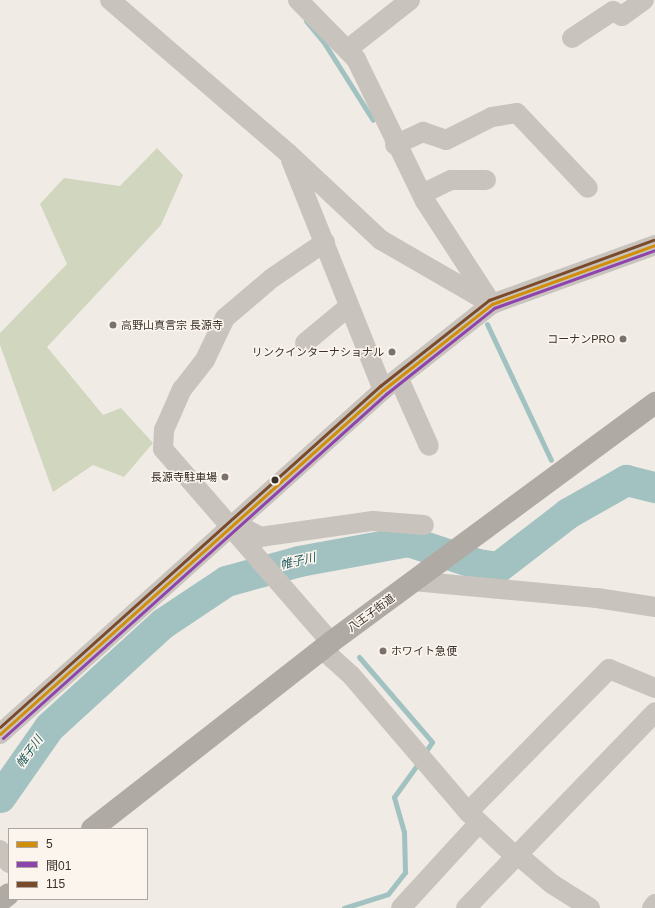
<!DOCTYPE html>
<html>
<head>
<meta charset="utf-8">
<style>
  body { margin:0 }
  #map { position:relative; width:655px; height:908px; overflow:hidden; background:#f0ebe5; font-family:Helvetica,"Noto Sans JP",sans-serif }
  div>[style] { position:absolute }
  .green>* { inset:0; background:#d1d6bf }
  .stream>* { height:5px; margin:-2.5px; padding:0 2.5px; transform-origin:2.5px; border-radius:2.5px; background:#a1c2c1 }
  .river>* { height:31px; margin:-15.5px; padding:0 15.5px; transform-origin:15.5px; border-radius:15.5px; background:#a1c2c1 }
  .minor>* { height:20px; margin:-10px; padding:0 10px; transform-origin:10px; border-radius:10px; background:#c9c3be }
  .highway>* { height:22px; margin:-11px; padding:0 11px; transform-origin:11px; border-radius:11px; background:#afaaa4 }
  .bus-1>* { height:3px; margin:-1.5px; padding:0 1.5px; transform-origin:1.5px; border-radius:1.5px; background:#d18e09 }
  .bus-2>* { height:3px; margin:-1.5px; padding:0 1.5px; transform-origin:1.5px; border-radius:1.5px; background:#8e44ad }
  .bus-3>* { height:3px; margin:-1.5px; padding:0 1.5px; transform-origin:1.5px; border-radius:1.5px; background:#7a4b2a }
  .dots>* { width:11px; height:11px; translate:-50% -50%; box-sizing:border-box; border:2px solid #fbf5ee; border-radius:50% }
  span { translate:-50% -50%; white-space:nowrap; text-align:center; line-height:1.15; -webkit-text-stroke:3px #fbf5ee; paint-order:stroke }
  .poi-label { font-size:11px; color:#3b302b }
  .left { translate:0 -50%; text-align:left }
  .right { translate:-100% -50%; text-align:right }
  .street-label { font-size:11px; color:#3b302b }
  .water-label { font-size:12px; color:#1f5a5e; font-style:italic }
  .legend { position:absolute; left:8px; top:828px; width:140px; height:72px; box-sizing:border-box; background:#fbf5ee; border:1px solid #aea6a0; margin:0; padding:5px 7px; list-style:none; font-size:12px; color:#3b302b }
  .legend li { display:flex; align-items:center; gap:8px; height:20px }
  .legend b { width:20px; border:1px solid #aea6a0 }
</style>
</head>
<body>
<div id="map">
  <div class="green">
    <div style="clip-path:polygon(157px 148px,183px 175px,161px 225px,47px 347px,103px 415px,121px 408px,153px 443px,124px 477px,93px 465px,53px 492px,0 345px,0 333px,67px 264px,40px 204px,64px 178px,120px 186px)"></div>
  </div>
  <div class="stream">
    <div style="left:306px;top:21px;width:26px;rotate:50deg"></div>
    <div style="left:323px;top:41px;width:93px;rotate:57.7deg"></div>
    <div style="left:487px;top:324px;width:150px;rotate:64.8deg"></div>
    <div style="left:299px;top:561px;width:10px;rotate:61deg"></div>
    <div style="left:359px;top:657px;width:112px;rotate:49.3deg"></div>
    <div style="left:432px;top:742px;width:14px;rotate:124deg"></div>
    <div style="left:344px;top:908px;width:46px;rotate:-17.7deg"></div>
    <div style="left:388px;top:894px;width:28px;rotate:-52deg"></div>
    <div style="left:405px;top:872px;width:40px;rotate:-91.4deg"></div>
    <div style="left:404px;top:832px;width:36px;rotate:-106deg"></div>
    <div style="left:394px;top:797px;width:44px;rotate:-54.2deg"></div>
  </div>
  <div class="river">
    <div style="left:0;top:797px;width:85px;rotate:-55deg"></div>
    <div style="left:49px;top:727px;width:154px;rotate:-42.4deg"></div>
    <div style="left:163px;top:623px;width:76px;rotate:-33.7deg"></div>
    <div style="left:226px;top:581px;width:76px;rotate:-15.3deg"></div>
    <div style="left:299px;top:561px;width:111px;rotate:-10.4deg"></div>
    <div style="left:408px;top:541px;width:74px;rotate:18.2deg"></div>
    <div style="left:478px;top:564px;width:20px;rotate:9deg"></div>
    <div style="left:498px;top:567px;width:88px;rotate:-37.6deg"></div>
    <div style="left:568px;top:513px;width:67px;rotate:-29.6deg"></div>
    <div style="left:626px;top:480px;width:30px;rotate:14deg"></div>
  </div>
  <div class="minor">
    <div style="left:110px;top:0;width:236px;rotate:40.7deg"></div>
    <div style="left:289px;top:154px;width:126px;rotate:43.1deg"></div>
    <div style="left:381px;top:240px;width:128px;rotate:30deg"></div>
    <div style="left:298px;top:0;width:83px;rotate:45.5deg"></div>
    <div style="left:356px;top:59px;width:158px;rotate:64.1deg"></div>
    <div style="left:425px;top:201px;width:123px;rotate:57deg"></div>
    <div style="left:572px;top:38px;width:49px;rotate:-33.4deg"></div>
    <div style="left:613px;top:11px;width:10px;rotate:29deg"></div>
    <div style="left:622px;top:16px;width:27px;rotate:-36deg"></div>
    <div style="left:348px;top:49px;width:79px;rotate:-38.3deg"></div>
    <div style="left:395px;top:145px;width:31px;rotate:-25deg"></div>
    <div style="left:423px;top:132px;width:24px;rotate:19deg"></div>
    <div style="left:446px;top:140px;width:51px;rotate:-26.6deg"></div>
    <div style="left:492px;top:117px;width:25px;rotate:-9deg"></div>
    <div style="left:517px;top:113px;width:103px;rotate:46.6deg"></div>
    <div style="left:291px;top:160px;width:248px;rotate:68.2deg"></div>
    <div style="left:422px;top:194px;width:32px;rotate:-26deg"></div>
    <div style="left:451px;top:180px;width:35px"></div>
    <div style="left:325px;top:242px;width:64px;rotate:145.8deg"></div>
    <div style="left:272px;top:278px;width:62px;rotate:139.6deg"></div>
    <div style="left:225px;top:318px;width:47px;rotate:115.5deg"></div>
    <div style="left:205px;top:360px;width:37px;rotate:128deg"></div>
    <div style="left:182px;top:389px;width:45px;rotate:113.7deg"></div>
    <div style="left:164px;top:430px;width:19px;rotate:93deg"></div>
    <div style="left:163px;top:449px;width:256px;rotate:49deg"></div>
    <div style="left:305px;top:343px;width:56px;rotate:-39.9deg"></div>
    <div style="left:399px;top:379px;width:73px;rotate:65.9deg"></div>
    <div style="left:236px;top:524px;width:27px;rotate:28deg"></div>
    <div style="left:260px;top:537px;width:114px;rotate:-8.1deg"></div>
    <div style="left:373px;top:521px;width:51px;rotate:4.5deg"></div>
    <div style="left:413px;top:581px;width:185px;rotate:5.3deg"></div>
    <div style="left:597px;top:598px;width:59px;rotate:8.8deg"></div>
    <div style="left:322px;top:649px;width:39px;rotate:42deg"></div>
    <div style="left:351px;top:675px;width:180px;rotate:49.5deg"></div>
    <div style="left:468px;top:812px;width:67px;rotate:43.2deg"></div>
    <div style="left:0;top:734px;width:515px;rotate:-41.93deg"></div>
    <div style="left:383px;top:390px;width:139px;rotate:-38.3deg"></div>
    <div style="left:492px;top:304px;width:173px;rotate:-19.9deg"></div>
    <div style="left:468px;top:812px;width:201px;rotate:-45.4deg"></div>
    <div style="left:609px;top:669px;width:50px;rotate:22.4deg"></div>
    <div style="left:0;top:850px;width:16px;rotate:55deg"></div>
    <div style="left:519px;top:856px;width:43px;rotate:40.3deg"></div>
    <div style="left:552px;top:884px;width:45px;rotate:32.3deg"></div>
    <div style="left:401px;top:908px;width:115px;rotate:-47.5deg"></div>
    <div style="left:466px;top:908px;width:272px;rotate:-46deg"></div>
    <div style="left:652px;top:908px;width:5px;rotate:-53deg"></div>
  </div>
  <div class="highway">
    <div style="left:92px;top:829px;width:303px;rotate:-38deg"></div>
    <div style="left:331px;top:642px;width:403px;rotate:-36.4deg"></div>
    <div style="left:0;top:901px;width:11px;rotate:-38deg"></div>
  </div>
  <div class="bus-1">
    <div style="left:0;top:734px;width:515px;rotate:-41.93deg"></div>
    <div style="left:383px;top:390px;width:139px;rotate:-38.3deg"></div>
    <div style="left:492px;top:304px;width:173px;rotate:-19.9deg"></div>
  </div>
  <div class="bus-2">
    <div style="left:3px;top:738px;width:515px;rotate:-41.93deg"></div>
    <div style="left:386px;top:394px;width:138px;rotate:-38.5deg"></div>
    <div style="left:494px;top:308px;width:171px;rotate:-19.8deg"></div>
  </div>
  <div class="bus-3">
    <div style="left:0;top:727px;width:511px;rotate:-41.9deg"></div>
    <div style="left:380px;top:386px;width:139px;rotate:-38.3deg"></div>
    <div style="left:489px;top:300px;width:175px;rotate:-20.1deg"></div>
  </div>
  <div class="dots">
    <div style="left:113px;top:325px;background:#7a716c"></div>
    <div style="left:623px;top:339px;background:#7a716c"></div>
    <div style="left:392px;top:352px;background:#7a716c"></div>
    <div style="left:225px;top:477px;background:#7a716c"></div>
    <div style="left:275px;top:480px;background:#3b302b"></div>
    <div style="left:383px;top:651px;background:#7a716c"></div>
  </div>
  <div class="poi-label">
    <span class="left" style="left:121px;top:325px">高野山真言宗 長源寺</span>
    <span class="right" style="left:615px;top:339px">コーナンPRO</span>
    <span class="right" style="left:384px;top:352px">リンクインターナショナル</span>
    <span class="right" style="left:217px;top:477px">長源寺駐車場</span>
    <span class="left" style="left:391px;top:651px">ホワイト急便</span>
  </div>
  <div class="street-label">
    <span style="left:371px;top:613px;rotate:-36deg">八王子街道</span>
  </div>
  <div class="water-label">
    <span style="left:298px;top:562px;rotate:-13deg">帷子川</span>
    <span style="left:30px;top:752px;rotate:-54deg">帷子川</span>
  </div>
  <ul class="legend">
  <li><b style="height:5px;background:#d18e09"></b>5</li>
  <li><b style="height:5px;background:#8e44ad"></b>間01</li>
  <li><b style="height:5px;background:#7a4b2a"></b>115</li>
  </ul>
</div>
</body>
</html>
